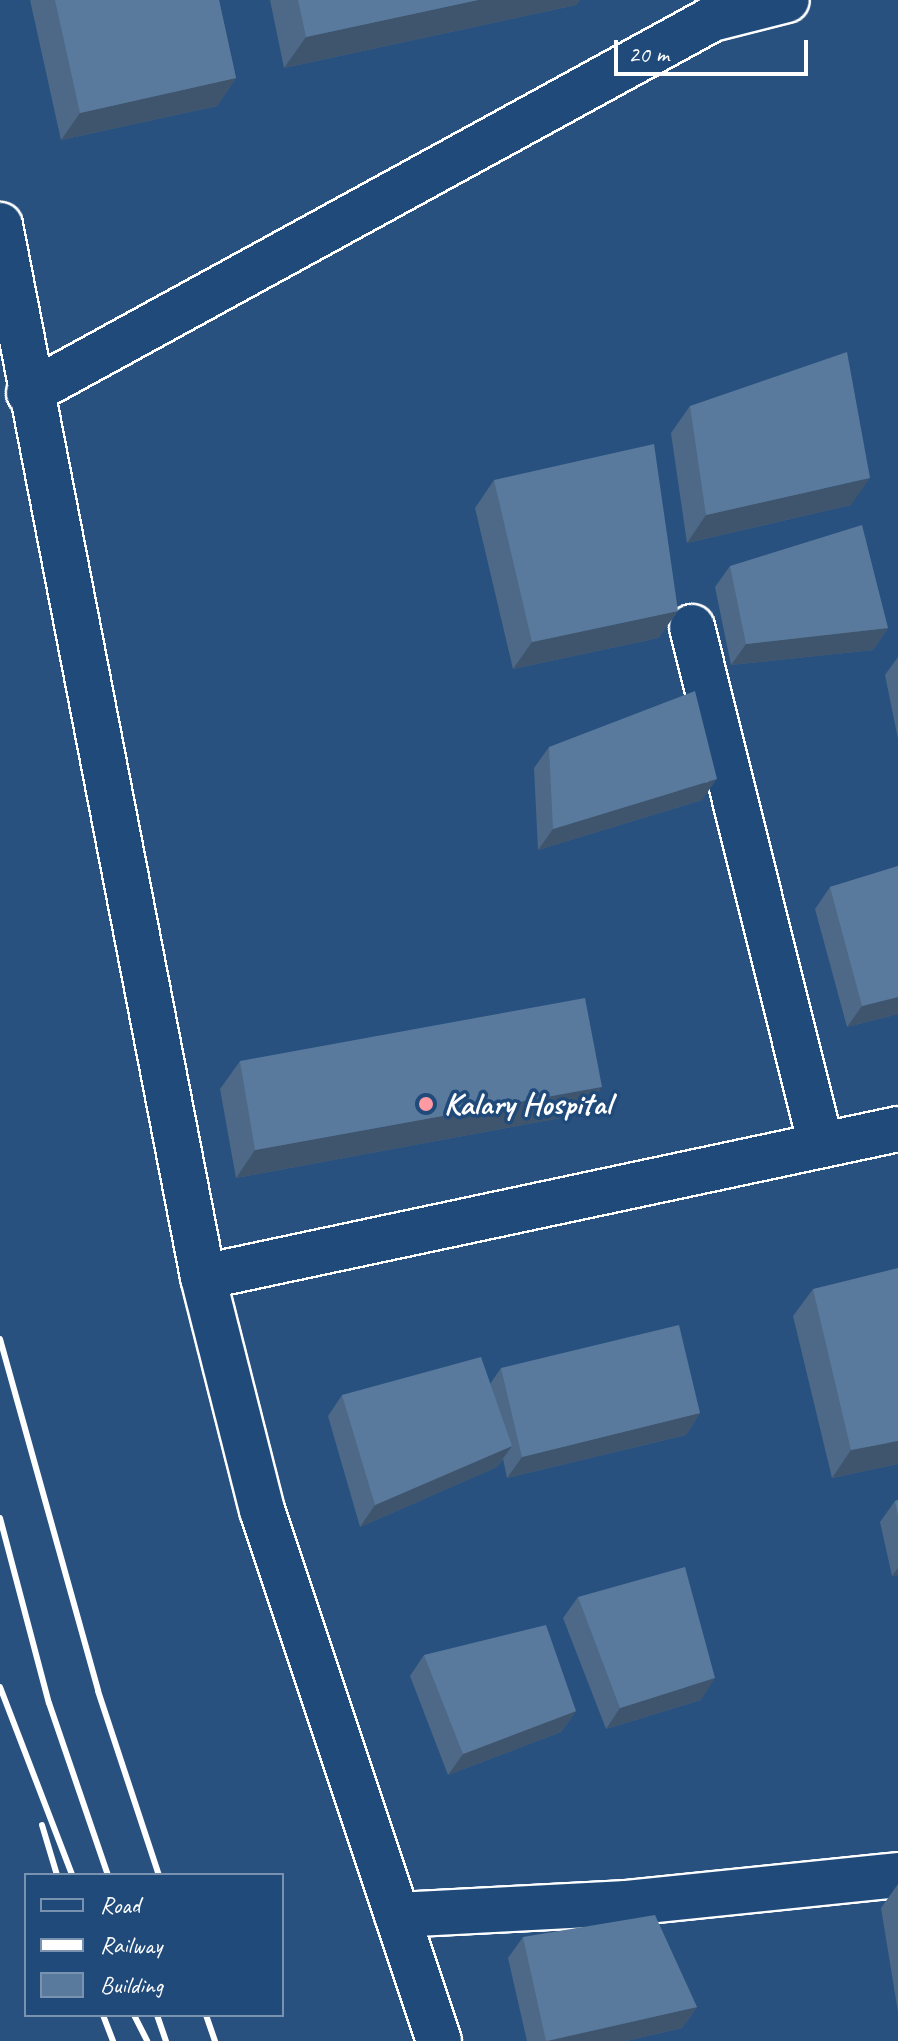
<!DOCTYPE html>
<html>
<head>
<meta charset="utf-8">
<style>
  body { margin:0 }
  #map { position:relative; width:898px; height:2041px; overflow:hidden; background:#28517f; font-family:Caveat,sans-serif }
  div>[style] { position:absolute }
  .roads { filter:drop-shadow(2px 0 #fff) drop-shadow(-2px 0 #fff) drop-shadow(0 2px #fff) drop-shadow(0 -2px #fff) }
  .minor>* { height:44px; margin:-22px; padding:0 22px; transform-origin:22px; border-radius:22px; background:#1f4a7a }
  .rail>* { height:6px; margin:-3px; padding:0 3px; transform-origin:3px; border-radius:3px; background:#fff }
  .wall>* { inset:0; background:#4d6987 }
  .shaded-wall>* { inset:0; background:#3f556e }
  .building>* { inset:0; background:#5a7a9d }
  .dots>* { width:22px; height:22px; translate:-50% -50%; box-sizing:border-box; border:4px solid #1f4a7a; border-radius:50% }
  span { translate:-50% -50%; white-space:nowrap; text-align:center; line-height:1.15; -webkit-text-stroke:7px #1f4a7a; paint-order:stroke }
  .poi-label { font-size:32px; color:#fff; font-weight:700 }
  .left { translate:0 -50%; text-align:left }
  .legend { position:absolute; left:24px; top:1873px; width:260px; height:144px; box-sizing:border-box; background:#1f4a7a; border:2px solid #7992af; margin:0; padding:10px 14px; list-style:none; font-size:24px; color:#fff }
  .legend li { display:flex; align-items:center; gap:16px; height:40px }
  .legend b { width:40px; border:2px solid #7992af }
  .scale { position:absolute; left:614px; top:40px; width:194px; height:36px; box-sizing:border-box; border:4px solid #fff; border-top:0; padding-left:10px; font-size:24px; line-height:28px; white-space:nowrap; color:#fff; -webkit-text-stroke:6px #1f4a7a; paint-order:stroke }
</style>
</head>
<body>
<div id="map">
  <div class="roads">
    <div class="minor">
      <div style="left:0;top:225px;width:1071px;rotate:79.08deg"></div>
      <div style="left:203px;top:1277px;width:240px;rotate:75.8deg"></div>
      <div style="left:262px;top:1510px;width:560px;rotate:71.57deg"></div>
      <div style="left:29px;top:393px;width:779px;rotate:-28.7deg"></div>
      <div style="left:712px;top:19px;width:77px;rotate:-14.2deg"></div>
      <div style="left:692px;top:627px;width:534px;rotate:76.02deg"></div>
      <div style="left:203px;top:1277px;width:711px;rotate:-12.02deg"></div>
      <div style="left:397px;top:1915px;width:230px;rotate:-3deg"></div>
      <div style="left:627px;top:1903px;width:272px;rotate:-5.9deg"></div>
    </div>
  </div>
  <div class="rail">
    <div style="left:0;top:1339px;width:365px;rotate:74.4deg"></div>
    <div style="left:98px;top:1691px;width:194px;rotate:71.7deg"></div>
    <div style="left:0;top:1518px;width:191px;rotate:75.2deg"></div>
    <div style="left:49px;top:1703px;width:182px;rotate:71.1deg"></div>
    <div style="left:0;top:1687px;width:201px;rotate:69deg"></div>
    <div style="left:42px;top:1825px;width:52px;rotate:73.3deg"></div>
    <div style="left:103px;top:2015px;width:28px;rotate:69deg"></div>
    <div style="left:134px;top:2015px;width:29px;rotate:63deg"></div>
    <div style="left:157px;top:2015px;width:28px;rotate:71deg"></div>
    <div style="left:206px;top:2015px;width:28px;rotate:71deg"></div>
  </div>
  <div class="wall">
    <div style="clip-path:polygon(30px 0,219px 0,236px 78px,217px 106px,61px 140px)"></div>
    <div style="clip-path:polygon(270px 0,580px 0,576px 5px,284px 68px)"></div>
    <div style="clip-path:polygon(690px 406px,851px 505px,687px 543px,671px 433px)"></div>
    <div style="clip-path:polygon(494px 480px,678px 611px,658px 638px,513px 669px,475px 508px)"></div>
    <div style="clip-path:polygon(730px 566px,888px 628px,873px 650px,731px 665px,715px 587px)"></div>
    <div style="clip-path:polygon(898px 657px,898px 739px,885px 675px)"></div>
    <div style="clip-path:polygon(549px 747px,702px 800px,538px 850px,534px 768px)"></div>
    <div style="clip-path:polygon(898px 866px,898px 1014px,847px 1027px,815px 909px,830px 887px)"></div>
    <div style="clip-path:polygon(240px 1061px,582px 1114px,236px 1178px,220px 1089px)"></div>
    <div style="clip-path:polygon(813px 1289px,898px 1464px,832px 1478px,793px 1316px)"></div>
    <div style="clip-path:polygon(501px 1368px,700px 1413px,686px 1435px,507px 1478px,503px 1459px,497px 1467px,360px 1527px,328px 1416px,342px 1395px,490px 1384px)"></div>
    <div style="clip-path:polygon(898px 1500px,898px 1575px,892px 1576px,880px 1522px,895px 1501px)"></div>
    <div style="clip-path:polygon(578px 1597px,701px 1700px,606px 1729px,563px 1618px)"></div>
    <div style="clip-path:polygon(424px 1655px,576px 1711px,561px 1732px,448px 1775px,410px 1676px)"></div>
    <div style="clip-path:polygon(898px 1884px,898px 2012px,881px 1908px)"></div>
    <div style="clip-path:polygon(523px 1937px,697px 2007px,682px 2028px,626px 2041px,527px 2041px,508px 1958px)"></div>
  </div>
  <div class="shaded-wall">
    <div style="clip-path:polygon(478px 0,580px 0,576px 5px,284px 68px,306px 37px)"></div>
    <div style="clip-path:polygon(236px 78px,217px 106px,61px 140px,80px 113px)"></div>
    <div style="clip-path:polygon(870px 478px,851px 505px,687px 543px,706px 515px)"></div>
    <div style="clip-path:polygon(678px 611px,658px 638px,513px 669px,532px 642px)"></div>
    <div style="clip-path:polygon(888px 628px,873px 650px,731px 665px,746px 644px)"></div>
    <div style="clip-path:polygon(717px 779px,702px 800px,538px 850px,553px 829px)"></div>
    <div style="clip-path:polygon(898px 997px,898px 1014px,847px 1027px,862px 1006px)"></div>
    <div style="clip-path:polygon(602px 1087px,582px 1114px,236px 1178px,255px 1150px)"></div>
    <div style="clip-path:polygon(700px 1413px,686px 1435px,507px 1478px,522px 1457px)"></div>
    <div style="clip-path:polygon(898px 1441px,898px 1464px,832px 1478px,851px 1450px)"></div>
    <div style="clip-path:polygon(512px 1446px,497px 1467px,360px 1527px,375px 1505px)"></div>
    <div style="clip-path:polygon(898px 1568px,898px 1575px,892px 1576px)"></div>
    <div style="clip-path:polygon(715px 1678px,701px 1700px,606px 1729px,620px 1708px)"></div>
    <div style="clip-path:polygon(576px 1711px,561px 1732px,448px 1775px,463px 1754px)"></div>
    <div style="clip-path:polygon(697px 2007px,682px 2028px,626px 2041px,548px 2041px)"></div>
  </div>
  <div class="building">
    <div style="clip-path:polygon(55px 0,219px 0,236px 78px,80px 113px)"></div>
    <div style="clip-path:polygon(298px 0,478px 0,306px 37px)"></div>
    <div style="clip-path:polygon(847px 352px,870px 478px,706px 515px,690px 406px)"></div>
    <div style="clip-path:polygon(654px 444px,678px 611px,532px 642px,494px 480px)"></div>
    <div style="clip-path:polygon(862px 525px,888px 628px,746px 644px,730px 566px)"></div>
    <div style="clip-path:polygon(695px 691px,717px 779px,553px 829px,549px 747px)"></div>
    <div style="clip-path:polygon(898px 866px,898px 997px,862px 1006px,830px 887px)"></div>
    <div style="clip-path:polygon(585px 998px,602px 1087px,255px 1150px,240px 1061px)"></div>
    <div style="clip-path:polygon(898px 1268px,898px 1441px,851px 1450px,813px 1289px)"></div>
    <div style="clip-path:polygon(679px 1325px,700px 1413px,522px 1457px,501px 1368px)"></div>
    <div style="clip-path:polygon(481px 1357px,512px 1446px,375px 1505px,342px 1395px)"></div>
    <div style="clip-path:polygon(898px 1500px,898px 1516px,895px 1501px)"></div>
    <div style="clip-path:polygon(685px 1567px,715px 1678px,620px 1708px,578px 1597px)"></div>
    <div style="clip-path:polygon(546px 1625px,576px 1711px,463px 1754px,424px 1655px)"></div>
    <div style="clip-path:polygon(655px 1915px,697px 2007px,546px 2041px,523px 1937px)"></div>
  </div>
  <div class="dots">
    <div style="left:426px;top:1104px;background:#ff9aa2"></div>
  </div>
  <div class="poi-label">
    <span class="left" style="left:444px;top:1104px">Kalary Hospital</span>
  </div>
  <ul class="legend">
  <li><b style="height:10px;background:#1f4a7a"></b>Road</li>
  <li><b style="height:10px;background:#fff"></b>Railway</li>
  <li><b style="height:22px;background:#5a7a9d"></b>Building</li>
  </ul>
  <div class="scale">20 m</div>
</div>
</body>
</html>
